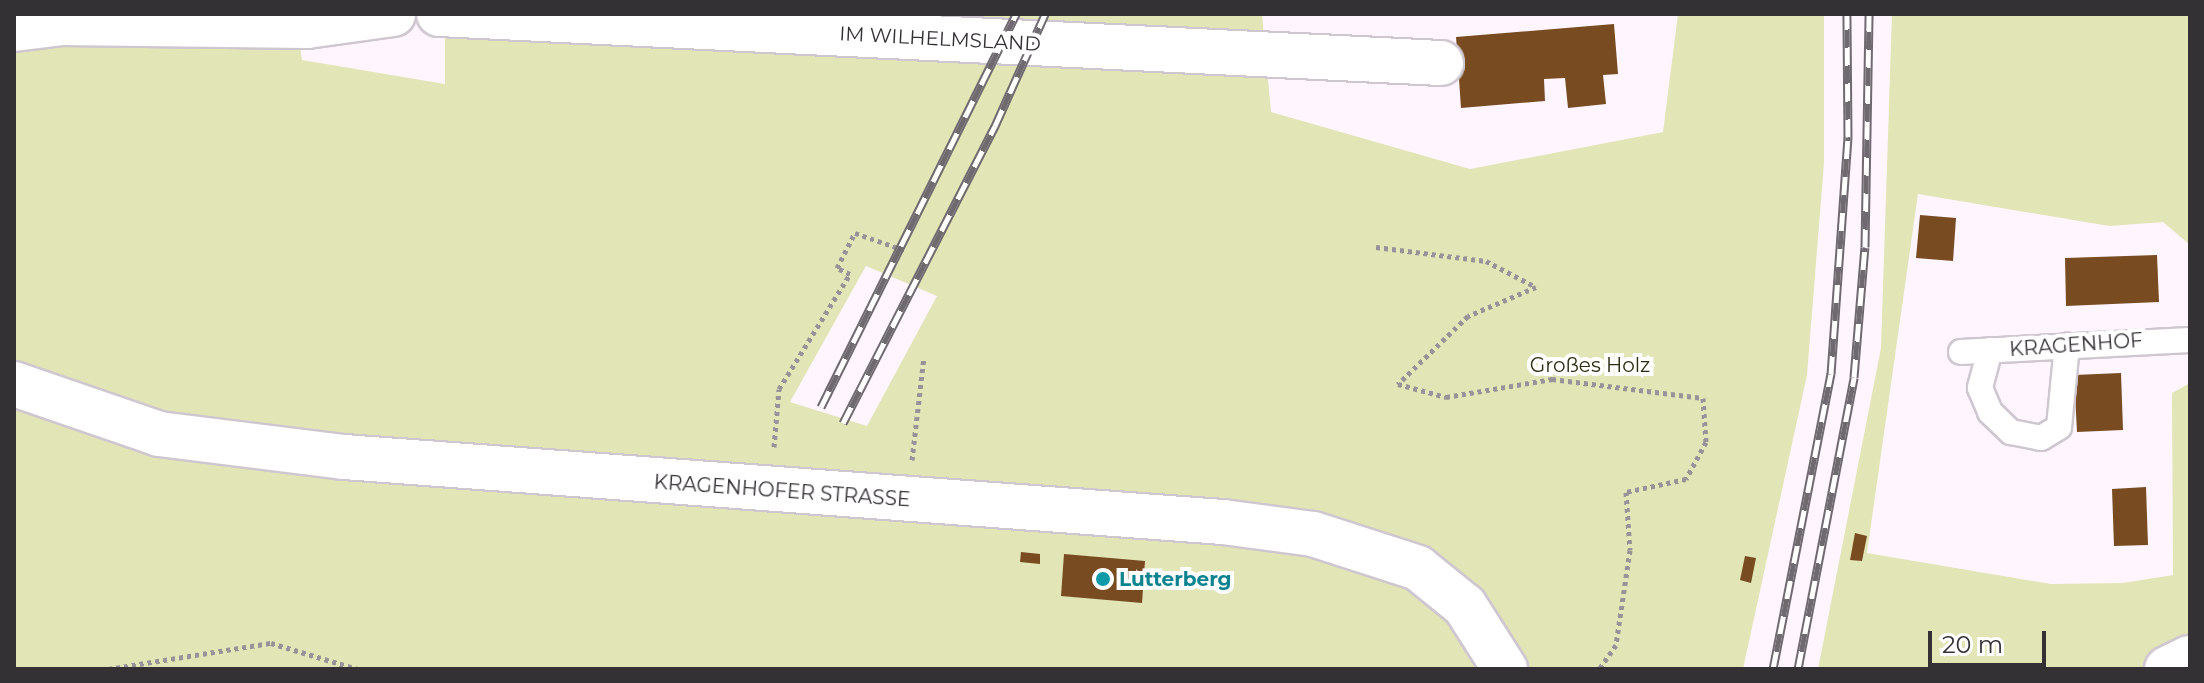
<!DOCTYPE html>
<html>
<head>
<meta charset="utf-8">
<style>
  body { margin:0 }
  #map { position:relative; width:2204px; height:683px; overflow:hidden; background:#fef5ff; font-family:Montserrat,sans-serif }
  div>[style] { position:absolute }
  .green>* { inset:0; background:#e2e5b5 }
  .building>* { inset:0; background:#784c20 }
  .path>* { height:5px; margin-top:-2.5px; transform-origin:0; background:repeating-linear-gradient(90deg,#989299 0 4px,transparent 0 8px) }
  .roads { filter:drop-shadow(2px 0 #cfc7d0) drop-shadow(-2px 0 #cfc7d0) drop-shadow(0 2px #cfc7d0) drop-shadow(0 -2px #cfc7d0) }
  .service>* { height:24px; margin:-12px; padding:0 12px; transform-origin:12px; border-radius:12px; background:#fff }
  .minor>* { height:44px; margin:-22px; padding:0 22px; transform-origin:22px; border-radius:22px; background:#fff }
  .tertiary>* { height:44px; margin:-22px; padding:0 22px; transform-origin:22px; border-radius:22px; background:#fff }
  .rail>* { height:9px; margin-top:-4.5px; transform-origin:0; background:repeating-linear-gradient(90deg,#fff 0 18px,#6f6a70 0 36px); box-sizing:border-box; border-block:2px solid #6f6a70 }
  .dots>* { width:22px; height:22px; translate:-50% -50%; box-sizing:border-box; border:4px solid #fff; border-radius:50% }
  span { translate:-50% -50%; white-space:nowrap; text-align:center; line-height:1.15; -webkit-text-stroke:8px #fff; paint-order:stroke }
  .street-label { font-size:20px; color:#343135 }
  .park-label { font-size:20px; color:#2c2d11 }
  .culture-label { font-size:20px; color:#0d838f; font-weight:700 }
  .left { translate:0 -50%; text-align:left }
  .frame { position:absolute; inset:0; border:16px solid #343135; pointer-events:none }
  .scale { position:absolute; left:1928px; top:631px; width:118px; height:36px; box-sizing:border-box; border:4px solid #343135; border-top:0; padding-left:10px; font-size:24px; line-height:28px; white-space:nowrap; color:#343135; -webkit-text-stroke:6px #fff; paint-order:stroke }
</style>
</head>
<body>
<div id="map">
  <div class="green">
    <div style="clip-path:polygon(evenodd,435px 14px,1262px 14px,1271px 112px,1470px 169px,1663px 132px,1678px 14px,1824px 14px,1824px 163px,1807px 375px,1743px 669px,14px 669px,14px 42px,299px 40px,302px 60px,445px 84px,445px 24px,435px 14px,866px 266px,937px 296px,867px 426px,790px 402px,866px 266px)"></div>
    <div style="clip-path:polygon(1892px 14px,2190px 14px,2190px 245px,2163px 222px,2109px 226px,1918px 194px,1867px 553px,2051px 584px,2123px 583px,2173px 575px,2172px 393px,2190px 383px,2190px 669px,1818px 669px,1881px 348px)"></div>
  </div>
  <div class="building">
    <div style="clip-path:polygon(1614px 24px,1618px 74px,1603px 75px,1606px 104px,1568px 108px,1565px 78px,1544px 79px,1545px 101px,1461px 108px,1456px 37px)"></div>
    <div style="clip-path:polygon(1920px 215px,1956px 218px,1953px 261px,1916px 258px)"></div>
    <div style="clip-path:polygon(2157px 255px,2159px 302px,2066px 306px,2065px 258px)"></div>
    <div style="clip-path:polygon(2121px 373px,2123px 430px,2077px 432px,2074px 375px)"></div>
    <div style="clip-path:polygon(2146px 487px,2148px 545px,2114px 546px,2112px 489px)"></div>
    <div style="clip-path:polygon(1855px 533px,1867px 536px,1862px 561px,1850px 560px)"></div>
    <div style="clip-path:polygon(1021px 552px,1040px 554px,1040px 564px,1020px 562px)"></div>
    <div style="clip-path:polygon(1064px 554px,1145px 561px,1142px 603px,1061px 596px)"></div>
    <div style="clip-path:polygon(1745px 556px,1756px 558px,1751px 583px,1740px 580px)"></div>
  </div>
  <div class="path">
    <div style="left:1376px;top:247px;width:111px;rotate:7.3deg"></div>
    <div style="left:1486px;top:261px;width:56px;rotate:27.5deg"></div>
    <div style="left:1536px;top:287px;width:74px;rotate:156.9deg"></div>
    <div style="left:1468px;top:316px;width:98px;rotate:135.8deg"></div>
    <div style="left:1398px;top:384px;width:50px;rotate:15.2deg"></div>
    <div style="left:1446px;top:397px;width:108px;rotate:-9.6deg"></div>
    <div style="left:1552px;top:379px;width:152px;rotate:7.2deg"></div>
    <div style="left:1703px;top:398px;width:44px;rotate:86.1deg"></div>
    <div style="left:1706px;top:442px;width:42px;rotate:118.4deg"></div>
    <div style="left:1686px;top:479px;width:61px;rotate:167.8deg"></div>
    <div style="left:1626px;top:492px;width:58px;rotate:86.1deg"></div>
    <div style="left:1630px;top:550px;width:96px;rotate:98.4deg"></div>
    <div style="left:1616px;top:645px;width:29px;rotate:125deg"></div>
    <div style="left:774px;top:447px;width:58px;rotate:-85.1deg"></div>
    <div style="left:779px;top:389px;width:135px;rotate:-58.3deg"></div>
    <div style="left:850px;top:274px;width:14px;rotate:-155deg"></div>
    <div style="left:837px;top:268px;width:39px;rotate:-63deg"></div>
    <div style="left:855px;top:233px;width:55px;rotate:19.1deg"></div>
    <div style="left:912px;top:460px;width:104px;rotate:-83.4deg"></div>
    <div style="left:108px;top:669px;width:165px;rotate:-9.1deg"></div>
    <div style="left:271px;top:643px;width:90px;rotate:16.8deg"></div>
  </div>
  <div class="roads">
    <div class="service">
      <div style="left:1990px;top:350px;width:39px;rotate:105deg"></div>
      <div style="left:1980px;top:388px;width:26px;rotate:67deg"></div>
      <div style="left:1990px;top:412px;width:29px;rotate:44deg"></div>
      <div style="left:2011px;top:432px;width:31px;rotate:11deg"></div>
      <div style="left:2041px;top:438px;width:21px;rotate:-31deg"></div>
      <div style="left:2059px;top:427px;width:82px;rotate:-84.4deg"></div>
      <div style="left:1961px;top:352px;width:229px;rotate:-3deg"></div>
    </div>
    <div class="minor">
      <div style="left:439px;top:14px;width:1003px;rotate:2.8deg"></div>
      <div style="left:14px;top:29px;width:49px;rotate:-7deg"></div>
      <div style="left:63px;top:23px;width:244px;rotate:0.7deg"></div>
      <div style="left:307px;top:26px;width:87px;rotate:-7.9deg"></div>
      <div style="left:2167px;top:669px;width:25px;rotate:-26deg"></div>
    </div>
    <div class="tertiary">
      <div style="left:14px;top:384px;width:153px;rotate:19deg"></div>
      <div style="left:159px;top:434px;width:186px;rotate:7.1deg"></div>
      <div style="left:344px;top:457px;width:881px;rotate:4.23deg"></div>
      <div style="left:1223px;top:522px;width:91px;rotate:7.6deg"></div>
      <div style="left:1313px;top:534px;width:110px;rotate:17.9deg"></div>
      <div style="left:1418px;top:568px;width:60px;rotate:39deg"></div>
      <div style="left:1465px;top:606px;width:75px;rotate:57.6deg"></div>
    </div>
  </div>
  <div class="rail">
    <div style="left:821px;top:407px;width:439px;rotate:-63.6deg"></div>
    <div style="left:843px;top:423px;width:334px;rotate:-62.9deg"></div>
    <div style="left:995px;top:126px;width:123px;rotate:-65.9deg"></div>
    <div style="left:1773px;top:669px;width:301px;rotate:-78.9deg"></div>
    <div style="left:1831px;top:374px;width:238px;rotate:-85.9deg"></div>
    <div style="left:1848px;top:137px;width:123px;rotate:-90.5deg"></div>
    <div style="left:1798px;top:669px;width:297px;rotate:-79.1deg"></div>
    <div style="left:1854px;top:377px;width:130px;rotate:-85.2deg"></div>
    <div style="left:1865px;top:247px;width:233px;rotate:-89deg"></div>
  </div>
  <div class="dots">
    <div style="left:1103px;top:579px;background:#0f9aa8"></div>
  </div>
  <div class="street-label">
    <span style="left:940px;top:39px;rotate:3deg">IM WILHELMSLAND</span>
    <span style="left:2076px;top:345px;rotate:-4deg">KRAGENHOF</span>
    <span style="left:782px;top:491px;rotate:4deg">KRAGENHOFER STRASSE</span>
  </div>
  <div class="park-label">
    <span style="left:1590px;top:365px">Großes Holz</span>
  </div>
  <div class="culture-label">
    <span class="left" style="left:1119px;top:579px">Lutterberg</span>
  </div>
  <div class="frame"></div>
  <div class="scale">20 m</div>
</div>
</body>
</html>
